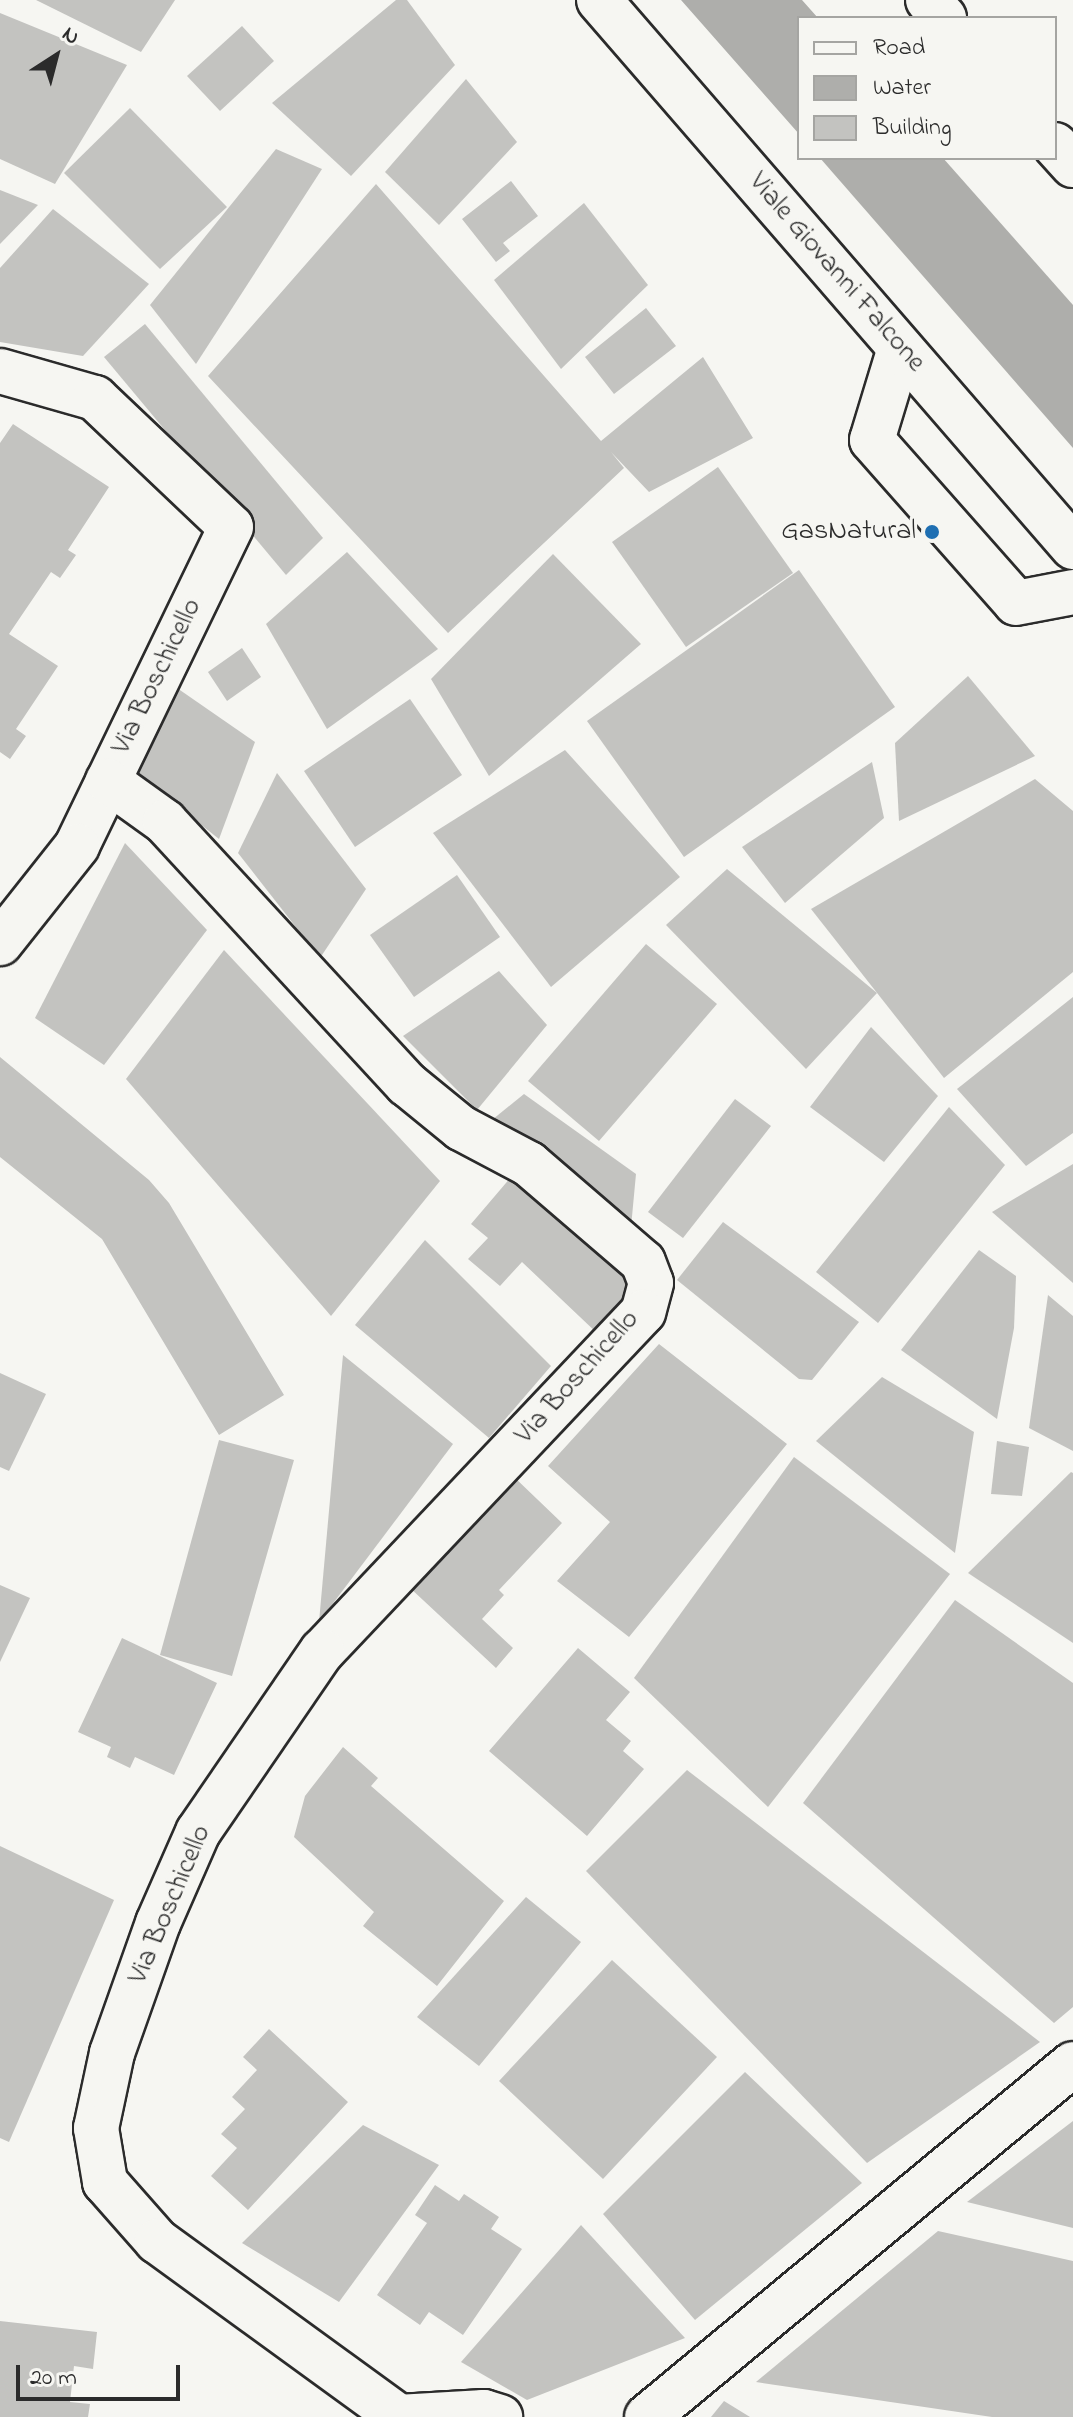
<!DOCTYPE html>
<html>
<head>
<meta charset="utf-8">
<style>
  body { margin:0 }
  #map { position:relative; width:1073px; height:2417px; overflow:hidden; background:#f6f6f2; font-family:"Indie Flower",sans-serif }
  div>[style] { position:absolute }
  .water>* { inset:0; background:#aeaeab }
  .building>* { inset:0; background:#c3c3c0 }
  .roads { filter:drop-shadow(2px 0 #2b2b2b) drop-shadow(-2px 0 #2b2b2b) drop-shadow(0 2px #2b2b2b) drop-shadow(0 -2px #2b2b2b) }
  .minor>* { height:44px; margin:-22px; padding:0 22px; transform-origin:22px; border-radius:22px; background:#f6f6f2 }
  .major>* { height:44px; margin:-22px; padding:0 22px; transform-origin:22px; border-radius:22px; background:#f6f6f2 }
  .dots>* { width:22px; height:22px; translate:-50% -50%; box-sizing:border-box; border:4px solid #f6f6f2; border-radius:50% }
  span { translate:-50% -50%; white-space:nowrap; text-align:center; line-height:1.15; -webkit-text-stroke:6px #f6f6f2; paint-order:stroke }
  .street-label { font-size:28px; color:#2b2b2b }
  .poi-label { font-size:28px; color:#2b2b2b }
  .right { translate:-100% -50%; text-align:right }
  .legend { position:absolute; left:797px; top:16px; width:260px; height:144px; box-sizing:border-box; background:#f6f6f2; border:2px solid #a5a5a2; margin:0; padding:10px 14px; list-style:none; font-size:24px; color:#2b2b2b }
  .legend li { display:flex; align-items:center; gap:16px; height:40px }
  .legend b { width:40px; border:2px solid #a5a5a2 }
  .north { position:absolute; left:16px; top:16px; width:80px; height:80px; -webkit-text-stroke:6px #f6f6f2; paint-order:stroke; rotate:36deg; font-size:22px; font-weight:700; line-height:32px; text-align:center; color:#2b2b2b }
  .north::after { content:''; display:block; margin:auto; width:28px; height:36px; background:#2b2b2b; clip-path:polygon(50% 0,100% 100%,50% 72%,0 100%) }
  .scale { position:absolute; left:16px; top:2365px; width:164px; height:36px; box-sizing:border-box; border:4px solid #2b2b2b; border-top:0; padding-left:10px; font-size:24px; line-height:28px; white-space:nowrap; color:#2b2b2b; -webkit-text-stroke:6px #f6f6f2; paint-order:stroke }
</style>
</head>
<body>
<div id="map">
  <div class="water">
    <div style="clip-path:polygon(681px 0,802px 0,818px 18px,799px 18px,799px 134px)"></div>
    <div style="clip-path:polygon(820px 158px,943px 158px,1073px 305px,1073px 448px)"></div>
  </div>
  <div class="building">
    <div style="clip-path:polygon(36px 0,175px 0,141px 52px)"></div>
    <div style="clip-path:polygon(396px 0,407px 0,455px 65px,351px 176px,272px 103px)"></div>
    <div style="clip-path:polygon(0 13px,127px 65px,55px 184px,0 159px)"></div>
    <div style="clip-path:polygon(242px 26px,274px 61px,220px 111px,187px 76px)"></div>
    <div style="clip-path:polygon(466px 79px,517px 142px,439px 225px,385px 172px)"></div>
    <div style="clip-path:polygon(130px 108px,227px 207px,160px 269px,64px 173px)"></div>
    <div style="clip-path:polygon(276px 149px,322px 169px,196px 364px,150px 305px)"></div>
    <div style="clip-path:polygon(511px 181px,538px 216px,503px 243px,510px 251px,496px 262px,462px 219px)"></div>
    <div style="clip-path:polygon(376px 184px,601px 441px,703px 357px,753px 438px,649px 492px,611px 452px,624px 468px,448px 633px,208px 376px)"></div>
    <div style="clip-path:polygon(0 190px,38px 205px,0 244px)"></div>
    <div style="clip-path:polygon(584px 203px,648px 285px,561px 369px,494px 280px)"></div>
    <div style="clip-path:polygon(53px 209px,149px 284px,83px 356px,0 342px,0 268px)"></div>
    <div style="clip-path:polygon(646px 308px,676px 346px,614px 394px,585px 357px)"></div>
    <div style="clip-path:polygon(145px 324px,323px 538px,286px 575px,104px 357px)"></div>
    <div style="clip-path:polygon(13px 424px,109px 487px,68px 550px,76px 555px,60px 578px,51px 572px,9px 634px,58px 666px,16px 729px,26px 736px,10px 759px,0 752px,0 443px)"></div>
    <div style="clip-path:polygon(718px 467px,793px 573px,686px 647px,612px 542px)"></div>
    <div style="clip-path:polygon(347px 552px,438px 649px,327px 729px,266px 624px)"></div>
    <div style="clip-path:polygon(553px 554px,641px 644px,489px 776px,431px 679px)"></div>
    <div style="clip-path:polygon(799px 570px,895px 707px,684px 857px,587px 721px)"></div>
    <div style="clip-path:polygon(242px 648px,261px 677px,227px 701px,208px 672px)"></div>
    <div style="clip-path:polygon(968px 676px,1035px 756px,899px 821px,895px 743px)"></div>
    <div style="clip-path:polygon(177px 688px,255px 742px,219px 839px,137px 774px)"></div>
    <div style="clip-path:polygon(410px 699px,462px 775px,355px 847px,304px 771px)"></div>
    <div style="clip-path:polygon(565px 750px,680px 877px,551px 987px,433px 833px)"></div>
    <div style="clip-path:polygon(872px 762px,884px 818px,785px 903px,742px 847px)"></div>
    <div style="clip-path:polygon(277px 773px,366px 889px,320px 958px,238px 853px)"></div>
    <div style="clip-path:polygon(1035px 779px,1073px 811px,1073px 972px,944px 1078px,811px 909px)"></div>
    <div style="clip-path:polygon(125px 843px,207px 930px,104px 1065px,35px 1018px)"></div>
    <div style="clip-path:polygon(727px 869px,877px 993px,806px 1069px,666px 925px)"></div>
    <div style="clip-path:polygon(457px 875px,500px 937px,414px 997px,370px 935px)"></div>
    <div style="clip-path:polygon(646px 944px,717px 1004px,599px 1141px,528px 1081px)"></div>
    <div style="clip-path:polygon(224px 950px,440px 1181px,331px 1316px,126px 1079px)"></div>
    <div style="clip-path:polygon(499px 971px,547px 1025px,477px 1110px,403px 1036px)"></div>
    <div style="clip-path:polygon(1073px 997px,1073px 1133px,1026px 1166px,957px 1089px)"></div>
    <div style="clip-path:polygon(871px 1027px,938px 1096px,884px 1162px,810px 1107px)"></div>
    <div style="clip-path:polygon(0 1057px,149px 1180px,169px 1203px,284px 1395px,219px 1435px,102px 1239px,0 1157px)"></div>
    <div style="clip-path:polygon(524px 1094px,636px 1174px,631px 1227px,487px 1124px)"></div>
    <div style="clip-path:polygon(735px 1099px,771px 1126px,683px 1238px,648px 1212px)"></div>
    <div style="clip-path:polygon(949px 1107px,1005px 1165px,878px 1323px,816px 1272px)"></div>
    <div style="clip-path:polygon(1073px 1164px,1073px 1283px,992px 1212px)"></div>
    <div style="clip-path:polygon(512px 1176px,631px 1280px,631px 1295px,599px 1335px,522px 1262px,500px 1286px,468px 1259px,488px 1238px,471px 1224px)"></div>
    <div style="clip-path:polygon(723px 1222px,859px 1322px,812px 1380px,799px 1379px,677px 1280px)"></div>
    <div style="clip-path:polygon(425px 1240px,551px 1366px,489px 1438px,355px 1325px)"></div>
    <div style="clip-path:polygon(979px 1250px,1016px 1276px,1014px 1328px,997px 1419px,901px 1350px)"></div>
    <div style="clip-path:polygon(1048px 1295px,1073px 1316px,1073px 1451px,1029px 1428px)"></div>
    <div style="clip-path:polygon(659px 1344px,787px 1444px,629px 1637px,557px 1581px,610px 1522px,548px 1466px)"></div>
    <div style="clip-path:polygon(343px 1355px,453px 1444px,319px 1622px)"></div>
    <div style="clip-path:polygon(0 1373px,46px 1394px,9px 1471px,0 1467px)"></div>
    <div style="clip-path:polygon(882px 1377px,974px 1432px,955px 1553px,816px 1441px)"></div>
    <div style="clip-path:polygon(219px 1440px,294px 1460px,232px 1676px,160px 1655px)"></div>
    <div style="clip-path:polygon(997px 1441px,1029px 1447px,1022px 1496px,991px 1494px)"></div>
    <div style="clip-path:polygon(794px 1457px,950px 1574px,768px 1807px,634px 1678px)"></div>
    <div style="clip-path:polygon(1071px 1472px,1073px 1473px,1073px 1643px,968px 1573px)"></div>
    <div style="clip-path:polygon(513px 1476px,562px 1523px,499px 1590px,504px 1595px,482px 1619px,513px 1648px,496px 1668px,409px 1587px)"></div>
    <div style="clip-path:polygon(0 1585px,30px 1598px,0 1662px)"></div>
    <div style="clip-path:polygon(955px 1600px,1073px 1683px,1073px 2007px,1054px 2023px,803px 1803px)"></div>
    <div style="clip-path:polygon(122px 1638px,217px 1683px,174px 1775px,135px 1757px,130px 1768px,107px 1757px,111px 1747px,78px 1732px)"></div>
    <div style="clip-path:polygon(578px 1648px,630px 1692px,606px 1720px,631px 1741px,623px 1751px,644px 1769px,587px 1836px,489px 1751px)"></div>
    <div style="clip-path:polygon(343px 1747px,378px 1778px,371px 1786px,504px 1901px,437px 1986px,363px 1926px,374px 1912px,294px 1837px,305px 1796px)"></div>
    <div style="clip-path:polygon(687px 1770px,1040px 2042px,867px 2163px,586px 1871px)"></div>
    <div style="clip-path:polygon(0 1846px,114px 1900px,9px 2142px,0 2138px)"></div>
    <div style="clip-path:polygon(526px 1897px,581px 1942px,479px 2066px,417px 2017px)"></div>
    <div style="clip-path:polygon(612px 1960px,717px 2057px,603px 2179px,499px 2081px)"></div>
    <div style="clip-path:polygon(269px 2029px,348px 2102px,248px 2210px,211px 2176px,237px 2148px,221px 2134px,245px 2109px,232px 2097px,257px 2070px,243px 2057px)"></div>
    <div style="clip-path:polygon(745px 2072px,862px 2183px,695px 2320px,603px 2214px)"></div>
    <div style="clip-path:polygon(1073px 2121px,1073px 2228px,967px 2202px)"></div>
    <div style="clip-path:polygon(363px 2125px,439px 2165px,339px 2302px,242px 2243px)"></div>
    <div style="clip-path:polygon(435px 2185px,459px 2201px,464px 2194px,499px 2217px,491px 2229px,522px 2249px,463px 2335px,429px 2312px,420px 2325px,377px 2295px,427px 2223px,415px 2215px)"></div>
    <div style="clip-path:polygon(581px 2225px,685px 2338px,527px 2400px,461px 2362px)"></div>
    <div style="clip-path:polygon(938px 2231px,1073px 2261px,1073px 2417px,992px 2417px,756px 2382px)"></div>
    <div style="clip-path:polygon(0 2321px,97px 2332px,93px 2369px,74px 2366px,70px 2402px,90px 2404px,88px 2417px,0 2417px)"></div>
    <div style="clip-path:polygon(724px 2401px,750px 2417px,711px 2417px)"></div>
  </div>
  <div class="roads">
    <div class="minor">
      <div style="left:900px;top:348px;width:96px;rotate:106.9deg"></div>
      <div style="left:872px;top:440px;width:217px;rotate:48.5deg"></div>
      <div style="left:1016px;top:603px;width:58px;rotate:-10.9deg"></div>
      <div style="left:0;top:371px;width:99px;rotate:15.9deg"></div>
      <div style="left:95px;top:398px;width:187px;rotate:43.5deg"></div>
      <div style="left:231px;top:527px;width:354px;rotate:115.8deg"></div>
      <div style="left:77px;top:846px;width:124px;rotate:128.4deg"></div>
      <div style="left:108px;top:781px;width:70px;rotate:35.7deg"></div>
      <div style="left:165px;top:822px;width:357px;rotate:47.3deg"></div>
      <div style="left:407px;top:1084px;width:70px;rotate:39.2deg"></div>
      <div style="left:461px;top:1128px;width:77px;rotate:27.9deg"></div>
      <div style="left:529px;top:1164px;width:150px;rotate:40.7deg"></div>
      <div style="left:643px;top:1262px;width:22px;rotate:69deg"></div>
      <div style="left:651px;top:1283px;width:30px;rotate:105deg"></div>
      <div style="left:643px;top:1312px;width:467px;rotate:133.4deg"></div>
      <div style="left:322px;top:1651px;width:219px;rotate:124.4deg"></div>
      <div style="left:198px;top:1832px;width:99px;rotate:113.7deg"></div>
      <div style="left:158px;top:1923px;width:138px;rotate:109.5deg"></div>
      <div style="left:112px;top:2053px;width:77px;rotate:102deg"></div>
      <div style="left:96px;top:2128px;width:55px;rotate:80.5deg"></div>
      <div style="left:105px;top:2182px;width:79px;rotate:48.6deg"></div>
      <div style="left:157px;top:2241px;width:299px;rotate:36deg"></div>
      <div style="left:398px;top:2417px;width:86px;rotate:-3.3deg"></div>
      <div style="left:484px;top:2412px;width:17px;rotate:17deg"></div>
      <div style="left:647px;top:2417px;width:553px;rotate:-39.65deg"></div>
    </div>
    <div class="major">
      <div style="left:599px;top:0;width:724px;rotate:49.09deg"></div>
      <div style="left:928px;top:0;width:24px;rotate:48deg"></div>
      <div style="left:1055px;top:145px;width:27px;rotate:48deg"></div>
    </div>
  </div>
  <div class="dots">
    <div style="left:932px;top:532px;background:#1f6fb2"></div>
  </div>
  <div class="street-label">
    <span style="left:836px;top:273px;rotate:49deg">Viale Giovanni Falcone</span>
    <span style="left:158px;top:677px;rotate:-64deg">Via Boschicello</span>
    <span style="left:578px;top:1378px;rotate:-48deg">Via Boschicello</span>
    <span style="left:171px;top:1905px;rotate:-67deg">Via Boschicello</span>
  </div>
  <div class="poi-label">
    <span class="right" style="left:916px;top:532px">GasNatural</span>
  </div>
  <ul class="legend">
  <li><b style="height:10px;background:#f6f6f2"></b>Road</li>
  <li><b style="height:22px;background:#aeaeab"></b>Water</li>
  <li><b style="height:22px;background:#c3c3c0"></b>Building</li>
  </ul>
  <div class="north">N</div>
  <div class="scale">20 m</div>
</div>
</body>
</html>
